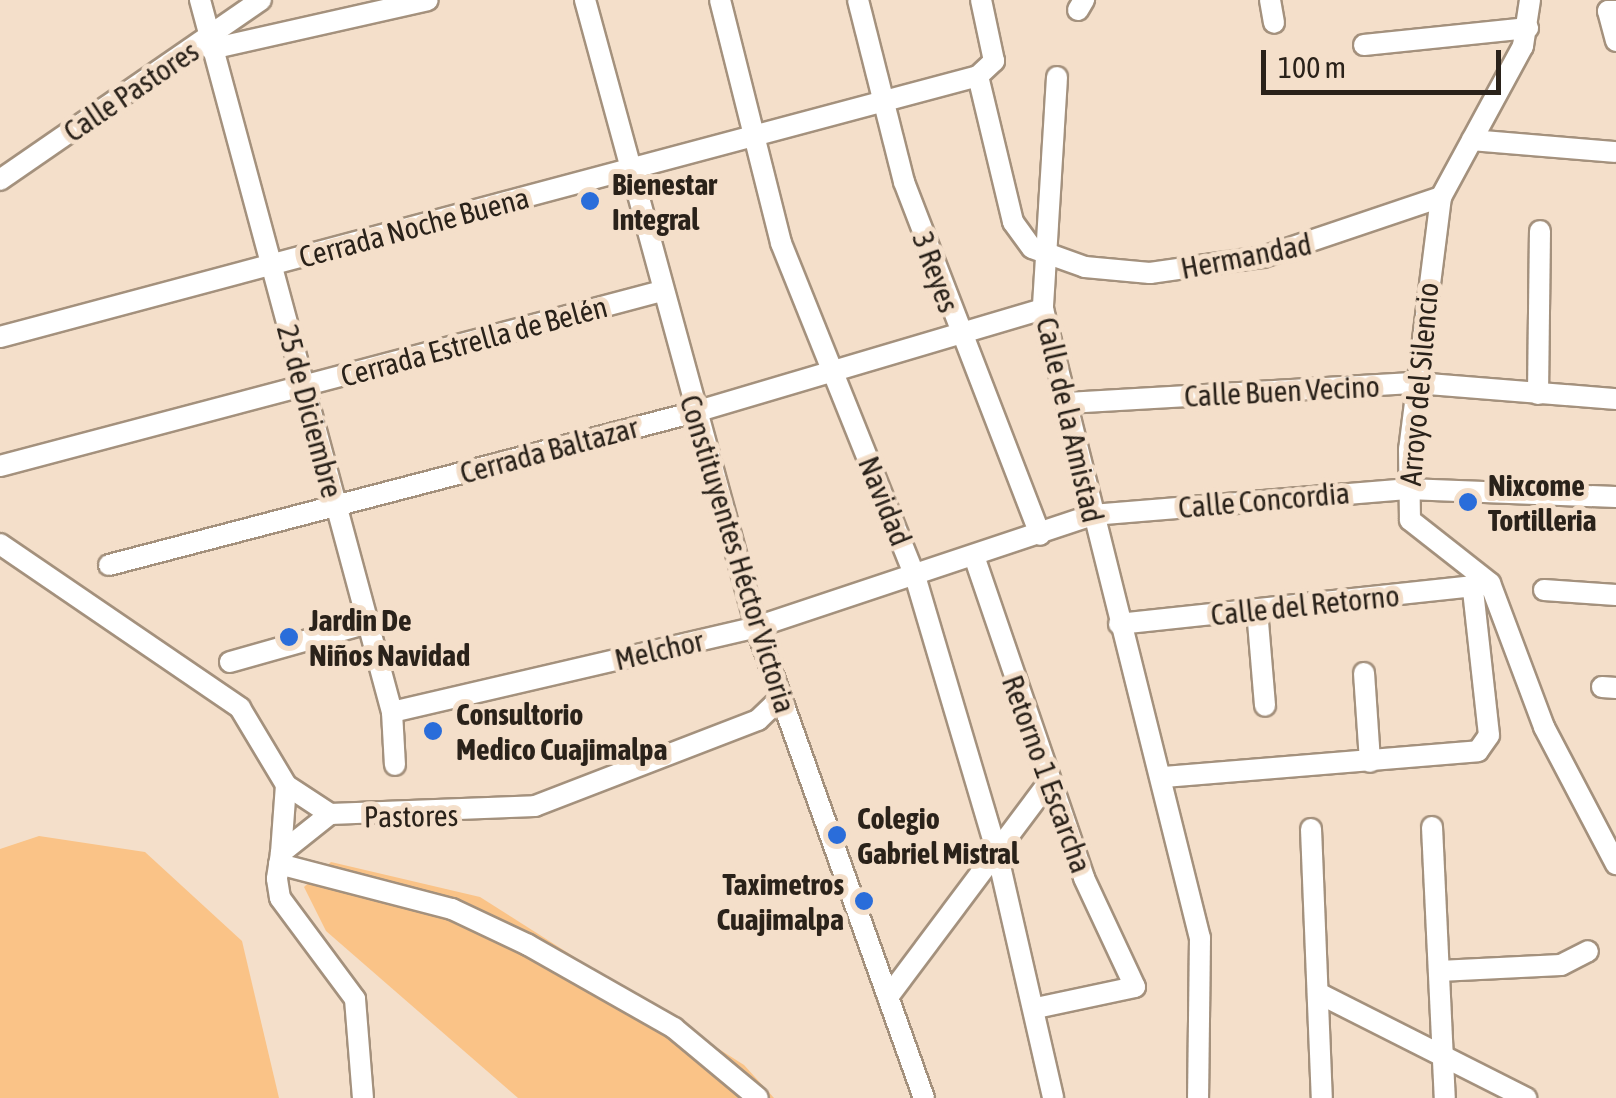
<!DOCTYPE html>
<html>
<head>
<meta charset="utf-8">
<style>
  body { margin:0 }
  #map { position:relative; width:1616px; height:1098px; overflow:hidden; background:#f4dfca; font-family:"Asap Condensed",sans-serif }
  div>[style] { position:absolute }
  .green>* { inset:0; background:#fac387 }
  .roads { filter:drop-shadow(2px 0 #a4917d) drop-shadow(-2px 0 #a4917d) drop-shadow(0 2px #a4917d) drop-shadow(0 -2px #a4917d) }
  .minor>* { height:20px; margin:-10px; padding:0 10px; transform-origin:10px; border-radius:10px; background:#fff }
  .dots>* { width:28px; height:28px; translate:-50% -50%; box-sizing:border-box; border:5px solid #f4dfca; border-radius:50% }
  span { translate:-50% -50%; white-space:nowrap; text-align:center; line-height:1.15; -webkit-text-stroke:10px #f4dfca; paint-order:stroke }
  .street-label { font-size:30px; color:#2a221a }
  .poi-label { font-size:30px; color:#2a221a; font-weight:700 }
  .left { translate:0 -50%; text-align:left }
  .right { translate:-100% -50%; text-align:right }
  .scale { position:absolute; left:1261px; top:50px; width:240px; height:45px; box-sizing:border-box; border:5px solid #2a221a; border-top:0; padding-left:12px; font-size:30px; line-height:35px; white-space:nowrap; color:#2a221a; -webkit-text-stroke:8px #f4dfca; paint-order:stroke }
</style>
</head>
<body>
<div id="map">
  <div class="green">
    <div style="clip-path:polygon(39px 836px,145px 852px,242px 941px,279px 1098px,0 1098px,0 849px)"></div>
    <div style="clip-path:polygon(331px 862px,480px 897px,744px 1065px,774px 1098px,518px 1098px,326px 931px,304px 887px)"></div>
  </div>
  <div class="roads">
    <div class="minor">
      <div style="left:200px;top:0;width:737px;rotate:74.91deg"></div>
      <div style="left:392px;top:712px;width:53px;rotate:86.8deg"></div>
      <div style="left:585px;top:0;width:650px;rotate:74.74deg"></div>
      <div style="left:756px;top:627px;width:500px;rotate:70.37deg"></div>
      <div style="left:720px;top:0;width:251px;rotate:75.9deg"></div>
      <div style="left:781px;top:243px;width:359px;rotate:68.1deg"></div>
      <div style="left:915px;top:576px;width:293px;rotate:73.5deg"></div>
      <div style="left:998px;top:857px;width:247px;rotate:77.1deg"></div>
      <div style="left:858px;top:0;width:188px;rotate:75.8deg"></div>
      <div style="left:904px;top:182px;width:378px;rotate:68.9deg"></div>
      <div style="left:1270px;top:0;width:23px;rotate:80deg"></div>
      <div style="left:1530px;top:0;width:47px;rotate:98.7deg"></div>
      <div style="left:1523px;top:46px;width:172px;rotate:118.5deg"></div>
      <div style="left:1441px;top:197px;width:254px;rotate:97.2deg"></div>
      <div style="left:1409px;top:449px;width:71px;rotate:89.2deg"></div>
      <div style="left:1410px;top:520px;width:102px;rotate:38.2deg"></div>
      <div style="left:1490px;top:583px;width:154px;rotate:69.4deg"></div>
      <div style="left:1544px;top:727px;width:155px;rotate:62.3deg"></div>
      <div style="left:1078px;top:10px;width:12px;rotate:-59deg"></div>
      <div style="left:1616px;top:11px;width:8px;rotate:180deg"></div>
      <div style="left:1608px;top:11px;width:31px;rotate:75deg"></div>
      <div style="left:1364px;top:45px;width:165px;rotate:-5.9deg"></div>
      <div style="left:211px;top:49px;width:222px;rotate:-12.7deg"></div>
      <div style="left:978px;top:76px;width:150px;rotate:76.5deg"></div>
      <div style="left:1013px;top:222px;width:32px;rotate:54deg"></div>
      <div style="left:1032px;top:248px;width:56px;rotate:19.7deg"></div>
      <div style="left:1085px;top:267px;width:65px;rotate:5.3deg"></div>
      <div style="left:1150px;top:273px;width:114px;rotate:-8.1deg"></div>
      <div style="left:1263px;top:257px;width:188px;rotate:-18.6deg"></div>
      <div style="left:1057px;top:77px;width:232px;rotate:93.5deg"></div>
      <div style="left:1043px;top:309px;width:648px;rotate:75.99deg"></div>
      <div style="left:1200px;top:938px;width:160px;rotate:90.7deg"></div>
      <div style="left:1472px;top:140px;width:144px;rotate:4.8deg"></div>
      <div style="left:0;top:180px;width:317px;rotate:-34.6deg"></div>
      <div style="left:0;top:337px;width:1012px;rotate:-14.94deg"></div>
      <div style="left:978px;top:76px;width:22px;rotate:-43deg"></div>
      <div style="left:994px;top:61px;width:62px;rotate:-102deg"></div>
      <div style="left:1538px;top:394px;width:163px;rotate:-89.3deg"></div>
      <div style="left:1067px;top:403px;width:350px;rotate:-3.3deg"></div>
      <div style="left:1416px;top:383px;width:201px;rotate:4.6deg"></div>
      <div style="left:0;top:466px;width:681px;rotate:-14.81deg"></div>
      <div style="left:0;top:544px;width:291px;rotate:34.3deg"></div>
      <div style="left:240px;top:708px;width:90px;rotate:59.1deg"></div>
      <div style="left:286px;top:785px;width:53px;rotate:33.4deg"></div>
      <div style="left:330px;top:814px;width:205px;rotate:-2.2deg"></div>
      <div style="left:535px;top:806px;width:239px;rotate:-21.1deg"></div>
      <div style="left:758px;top:720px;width:30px;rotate:-44deg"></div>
      <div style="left:974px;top:556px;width:340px;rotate:71.1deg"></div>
      <div style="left:1084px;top:878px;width:120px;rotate:64.9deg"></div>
      <div style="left:1135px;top:987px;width:101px;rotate:168deg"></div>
      <div style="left:109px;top:565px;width:606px;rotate:-14.63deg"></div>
      <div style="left:695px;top:412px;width:363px;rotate:-16.5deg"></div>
      <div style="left:1544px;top:590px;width:72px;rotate:4deg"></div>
      <div style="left:1257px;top:610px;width:96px;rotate:85.2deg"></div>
      <div style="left:1119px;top:624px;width:366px;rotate:-6.1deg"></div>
      <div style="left:230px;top:662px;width:143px;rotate:-15.8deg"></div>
      <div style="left:1364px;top:673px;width:89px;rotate:86.1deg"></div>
      <div style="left:1602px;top:687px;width:14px;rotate:4deg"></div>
      <div style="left:392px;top:712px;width:374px;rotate:-13.1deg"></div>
      <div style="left:756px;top:627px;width:354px;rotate:-18.4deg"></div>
      <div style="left:1092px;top:515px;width:316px;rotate:-4.7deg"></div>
      <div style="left:1407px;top:489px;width:209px;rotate:2.2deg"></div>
      <div style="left:1164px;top:777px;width:315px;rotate:-4.7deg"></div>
      <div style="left:1478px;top:751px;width:19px;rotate:-55deg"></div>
      <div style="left:1489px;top:735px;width:147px;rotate:-96.3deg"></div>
      <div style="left:330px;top:814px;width:63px;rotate:141.5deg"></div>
      <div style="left:281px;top:853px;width:26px;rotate:99deg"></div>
      <div style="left:277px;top:879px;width:19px;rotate:81deg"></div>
      <div style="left:280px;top:898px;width:126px;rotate:53.4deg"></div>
      <div style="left:355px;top:999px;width:99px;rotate:85.4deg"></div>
      <div style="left:1432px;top:827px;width:271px;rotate:87.3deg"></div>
      <div style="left:1311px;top:829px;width:269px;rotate:87.7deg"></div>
      <div style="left:281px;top:853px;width:68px;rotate:-85.8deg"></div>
      <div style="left:279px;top:864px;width:179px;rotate:14.6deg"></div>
      <div style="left:452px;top:909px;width:84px;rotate:25.3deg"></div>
      <div style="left:528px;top:945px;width:168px;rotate:29.6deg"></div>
      <div style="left:674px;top:1028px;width:109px;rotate:39.8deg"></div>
      <div style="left:1439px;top:971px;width:122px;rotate:-2.8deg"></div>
      <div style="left:1561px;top:965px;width:30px;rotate:-27deg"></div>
      <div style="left:1322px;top:995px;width:229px;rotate:26.8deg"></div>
      <div style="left:888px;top:997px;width:267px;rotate:-53.2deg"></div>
    </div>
  </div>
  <div class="dots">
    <div style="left:590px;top:201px;background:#2a6dda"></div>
    <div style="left:1468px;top:502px;background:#2a6dda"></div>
    <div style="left:289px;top:637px;background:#2a6dda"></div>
    <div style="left:433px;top:731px;background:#2a6dda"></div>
    <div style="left:837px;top:835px;background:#2a6dda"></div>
    <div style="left:864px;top:901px;background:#2a6dda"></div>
  </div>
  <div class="street-label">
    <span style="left:131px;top:91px;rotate:-34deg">Calle Pastores</span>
    <span style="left:414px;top:227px;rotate:-15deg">Cerrada Noche Buena</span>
    <span style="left:1246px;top:256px;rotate:-11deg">Hermandad</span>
    <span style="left:936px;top:272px;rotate:70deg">3 Reyes</span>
    <span style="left:474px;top:341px;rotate:-15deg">Cerrada Estrella de Belén</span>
    <span style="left:1419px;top:384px;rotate:-85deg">Arroyo del Silencio</span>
    <span style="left:1282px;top:391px;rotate:-3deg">Calle Buen Vecino</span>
    <span style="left:310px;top:411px;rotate:75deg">25 de Diciembre</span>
    <span style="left:1070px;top:420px;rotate:77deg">Calle de la Amistad</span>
    <span style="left:549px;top:450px;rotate:-15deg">Cerrada Baltazar</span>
    <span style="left:1264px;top:500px;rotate:-5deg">Calle Concordia</span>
    <span style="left:885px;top:501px;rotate:68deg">Navidad</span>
    <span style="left:738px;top:554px;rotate:73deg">Constituyentes Héctor Victoria</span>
    <span style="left:1305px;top:605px;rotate:-6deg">Calle del Retorno</span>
    <span style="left:659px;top:650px;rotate:-13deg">Melchor</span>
    <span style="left:1047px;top:774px;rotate:70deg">Retorno 1 Escarcha</span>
    <span style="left:411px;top:816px;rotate:-1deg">Pastores</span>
  </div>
  <div class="poi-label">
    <span class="left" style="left:612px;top:201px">Bienestar<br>Integral</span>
    <span class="left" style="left:1488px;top:502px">Nixcome<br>Tortilleria</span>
    <span class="left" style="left:309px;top:637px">Jardin De<br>Niños Navidad</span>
    <span class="left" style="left:456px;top:731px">Consultorio<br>Medico Cuajimalpa</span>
    <span class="left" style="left:857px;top:835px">Colegio<br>Gabriel Mistral</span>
    <span class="right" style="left:844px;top:901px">Taximetros<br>Cuajimalpa</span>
  </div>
  <div class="scale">100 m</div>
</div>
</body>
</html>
